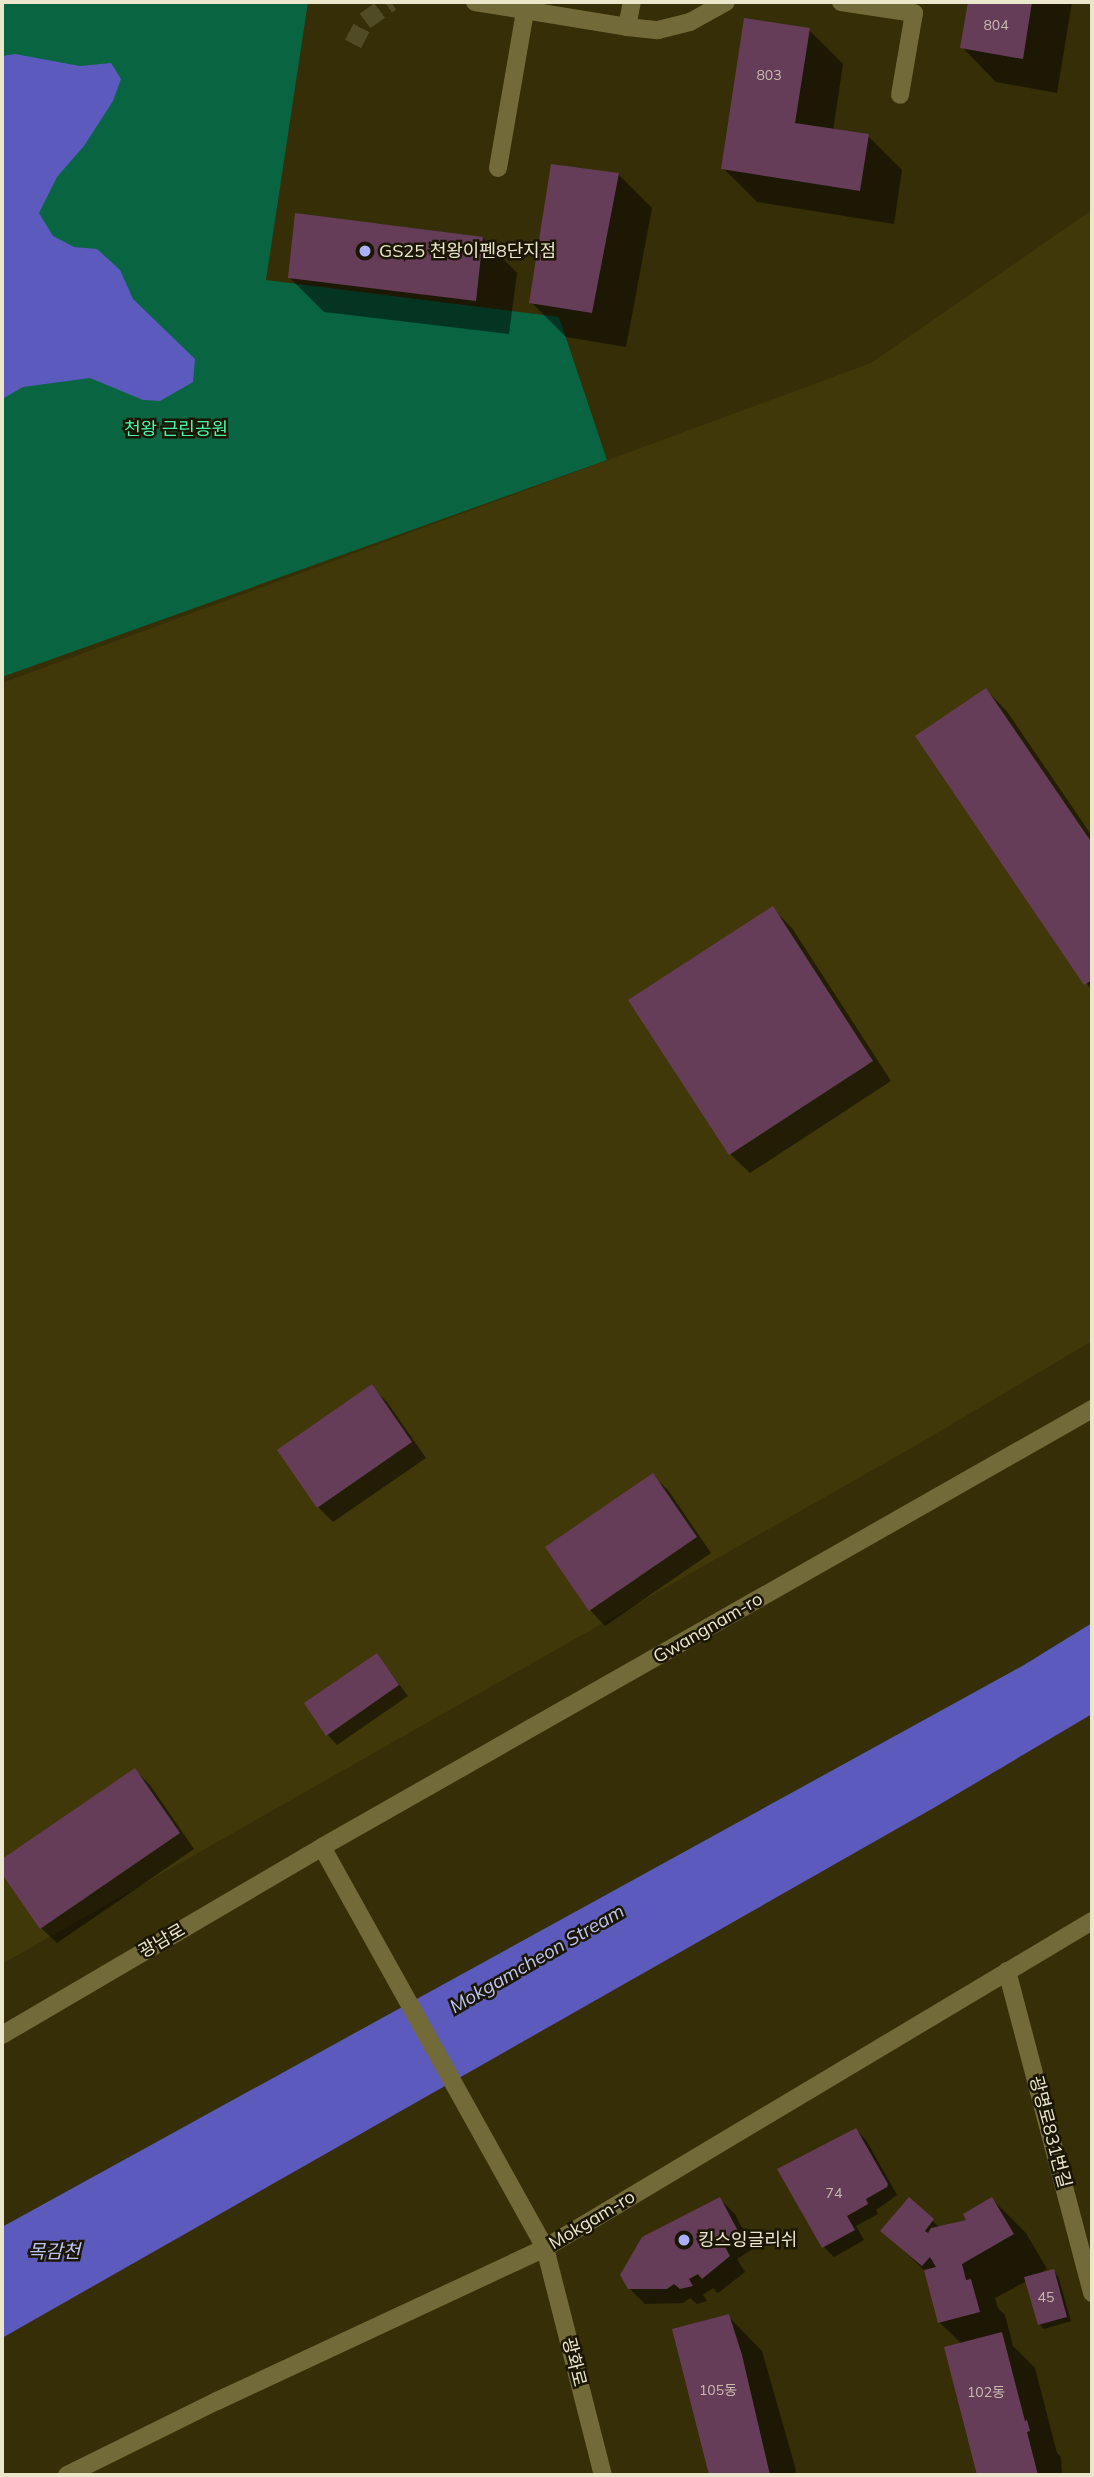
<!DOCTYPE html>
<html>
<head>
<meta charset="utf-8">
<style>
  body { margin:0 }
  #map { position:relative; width:1094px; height:2477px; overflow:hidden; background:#352e07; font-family:Mulish,"Noto Sans KR",sans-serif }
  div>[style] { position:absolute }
  .built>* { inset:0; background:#403809 }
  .green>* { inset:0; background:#086441 }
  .water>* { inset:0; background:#5c5bbd }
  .shadow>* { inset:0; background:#0007 }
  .building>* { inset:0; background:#663d59 }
  .minor-tunnel>* { height:18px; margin-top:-9px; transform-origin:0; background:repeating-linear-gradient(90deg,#504a25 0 18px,transparent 0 27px) }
  .minor>* { height:18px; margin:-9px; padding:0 9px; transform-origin:9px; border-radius:9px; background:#726a38 }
  .dots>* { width:19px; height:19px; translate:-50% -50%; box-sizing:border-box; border:4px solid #1a1603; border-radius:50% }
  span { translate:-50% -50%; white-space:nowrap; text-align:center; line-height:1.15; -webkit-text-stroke:5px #1a1603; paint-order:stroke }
  .number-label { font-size:14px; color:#c9bcaf }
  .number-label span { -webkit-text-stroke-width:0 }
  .poi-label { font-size:18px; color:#eae7cc }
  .left { translate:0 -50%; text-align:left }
  .park-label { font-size:18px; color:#43f9ad }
  .street-label { font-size:18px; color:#eae7cc }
  .water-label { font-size:19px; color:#bdc3f6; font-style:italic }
  .frame { position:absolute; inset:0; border:4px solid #eae7cc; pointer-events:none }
</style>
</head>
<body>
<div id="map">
  <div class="built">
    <div style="clip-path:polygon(1092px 210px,1092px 1341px,915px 1446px,2px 1964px,2px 683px,871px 363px)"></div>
  </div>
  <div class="green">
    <div style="clip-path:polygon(2px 2px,308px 2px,266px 280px,559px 317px,607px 460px,2px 677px)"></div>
  </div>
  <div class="water">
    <div style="clip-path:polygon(15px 54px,80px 66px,111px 63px,121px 79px,113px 101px,84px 146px,57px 177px,39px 213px,53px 236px,74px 247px,97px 249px,120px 270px,133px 299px,195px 359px,193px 382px,160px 401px,143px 400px,90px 378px,23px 387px,2px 399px,2px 56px)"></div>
    <div style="clip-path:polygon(1092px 1623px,1092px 1714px,937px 1806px,2px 2338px,2px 2227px,1024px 1665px)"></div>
  </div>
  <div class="shadow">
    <div style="clip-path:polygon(970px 2px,1072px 2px,1057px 93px,996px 82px,962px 47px)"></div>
    <div style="clip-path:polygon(809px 30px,843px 64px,833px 131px,868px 136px,902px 170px,894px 224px,757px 202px,723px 168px)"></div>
    <div style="clip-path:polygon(618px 174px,652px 208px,626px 347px,566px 337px,531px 302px)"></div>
    <div style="clip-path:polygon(483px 238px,517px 273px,509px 334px,324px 312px,289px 277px)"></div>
    <div style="clip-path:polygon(986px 690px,1006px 710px,1092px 836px,1092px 991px,918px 736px)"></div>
    <div style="clip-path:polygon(773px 909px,792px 928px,891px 1081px,750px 1173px,730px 1154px)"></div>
    <div style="clip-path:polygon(372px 1387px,387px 1402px,426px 1458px,333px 1522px,318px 1507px)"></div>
    <div style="clip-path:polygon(652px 1475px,668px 1490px,711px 1553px,605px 1626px,590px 1610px,547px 1547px)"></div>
    <div style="clip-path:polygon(377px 1655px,408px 1696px,337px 1745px,327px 1734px)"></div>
    <div style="clip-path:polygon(135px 1770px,150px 1785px,194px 1849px,57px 1943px,41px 1928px,2px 1871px,2px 1861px)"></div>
    <div style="clip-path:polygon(856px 2130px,866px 2140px,897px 2195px,876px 2210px,878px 2214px,856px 2226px,864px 2240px,834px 2257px,824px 2247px,779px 2169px)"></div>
    <div style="clip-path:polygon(720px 2199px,735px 2214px,753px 2249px,737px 2259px,745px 2272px,718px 2293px,713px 2288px,703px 2295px,707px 2301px,697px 2304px,690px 2298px,683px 2303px,645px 2304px,629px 2288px)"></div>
    <div style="clip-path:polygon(992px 2199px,1026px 2233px,1047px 2269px,1039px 2274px,1053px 2271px,1058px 2276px,1071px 2321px,1044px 2329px,1039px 2324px,1027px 2281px,995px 2298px,998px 2308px,1005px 2315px,1013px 2346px,1035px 2368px,1057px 2453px,1061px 2457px,1062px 2475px,979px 2475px,946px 2348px,962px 2344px,939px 2322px,927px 2273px,883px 2231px,909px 2200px,940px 2228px,969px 2221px)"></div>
    <div style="clip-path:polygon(728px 2316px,762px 2351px,796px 2470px,795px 2475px,711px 2475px,674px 2330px)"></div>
  </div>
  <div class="building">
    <div style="clip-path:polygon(968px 2px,1032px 2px,1023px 59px,960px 48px)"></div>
    <div style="clip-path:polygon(744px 18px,810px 28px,795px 123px,869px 134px,860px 191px,721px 169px)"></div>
    <div style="clip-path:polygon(551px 164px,619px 173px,592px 313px,529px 303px)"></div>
    <div style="clip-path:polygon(295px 213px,483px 237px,476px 301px,288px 278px)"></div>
    <div style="clip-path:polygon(986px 688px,1092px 843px,1092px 980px,1084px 985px,915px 736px)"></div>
    <div style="clip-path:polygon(773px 906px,873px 1061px,729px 1155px,628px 1000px)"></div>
    <div style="clip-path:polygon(372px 1384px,412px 1442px,317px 1508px,277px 1450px)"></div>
    <div style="clip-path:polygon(653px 1473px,697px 1537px,589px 1611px,545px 1547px)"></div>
    <div style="clip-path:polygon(377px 1653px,399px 1685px,326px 1736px,304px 1703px)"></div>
    <div style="clip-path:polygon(135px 1768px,180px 1833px,40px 1929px,2px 1874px,2px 1859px)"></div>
    <div style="clip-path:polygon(856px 2128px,888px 2184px,887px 2187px,866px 2199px,868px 2204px,847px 2216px,855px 2230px,822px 2248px,777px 2169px)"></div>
    <div style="clip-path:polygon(720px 2197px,739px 2233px,723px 2243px,730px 2256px,702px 2279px,698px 2274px,689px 2279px,693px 2286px,680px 2289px,674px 2284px,667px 2289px,628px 2289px,620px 2275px,642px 2237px)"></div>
    <div style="clip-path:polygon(909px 2197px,934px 2219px,925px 2231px,928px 2233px,931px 2228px,966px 2220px,963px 2214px,992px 2197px,1014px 2234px,962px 2264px,966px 2280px,971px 2279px,980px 2312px,938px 2323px,924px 2270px,936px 2267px,930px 2257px,922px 2266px,880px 2231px)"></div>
    <div style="clip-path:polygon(1054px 2269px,1067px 2317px,1038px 2325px,1024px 2277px)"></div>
    <div style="clip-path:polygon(729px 2314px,742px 2355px,770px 2475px,709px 2475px,672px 2329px)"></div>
    <div style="clip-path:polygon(1002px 2332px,1025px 2421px,1027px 2420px,1030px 2431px,1027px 2432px,1038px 2475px,977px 2475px,944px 2347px)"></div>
  </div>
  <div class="minor-tunnel">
    <div style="left:353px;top:44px;width:26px;rotate:-62deg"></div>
    <div style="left:365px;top:21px;width:32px;rotate:-36deg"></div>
  </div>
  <div class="minor">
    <div style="left:475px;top:2px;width:154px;rotate:9.3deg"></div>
    <div style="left:627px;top:27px;width:31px;rotate:6deg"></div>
    <div style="left:658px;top:30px;width:33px;rotate:-14deg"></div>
    <div style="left:690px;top:22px;width:41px;rotate:-29.1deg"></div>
    <div style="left:841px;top:2px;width:74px;rotate:8.6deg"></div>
    <div style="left:914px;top:13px;width:83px;rotate:99.7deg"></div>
    <div style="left:627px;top:27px;width:25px;rotate:-79deg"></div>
    <div style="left:498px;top:168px;width:159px;rotate:-80.2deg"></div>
    <div style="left:322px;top:1847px;width:459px;rotate:60.9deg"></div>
    <div style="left:545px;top:2248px;width:234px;rotate:75.7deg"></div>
    <div style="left:1007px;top:1971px;width:333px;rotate:75.2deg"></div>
    <div style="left:2px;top:2035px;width:371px;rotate:-30.4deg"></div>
    <div style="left:322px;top:1847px;width:886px;rotate:-29.63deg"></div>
    <div style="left:67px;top:2475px;width:167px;rotate:-26.3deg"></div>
    <div style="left:217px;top:2401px;width:362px;rotate:-25deg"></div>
    <div style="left:545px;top:2248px;width:637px;rotate:-30.87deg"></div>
  </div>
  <div class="dots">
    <div style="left:365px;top:251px;background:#aab0fb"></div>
    <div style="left:684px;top:2240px;background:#aab0fb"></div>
  </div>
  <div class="number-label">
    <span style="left:996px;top:25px">804</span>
    <span style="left:769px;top:75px">803</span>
    <span style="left:834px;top:2193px">74</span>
    <span style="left:1046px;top:2297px">45</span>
    <span style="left:718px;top:2390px">105동</span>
    <span style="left:986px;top:2392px">102동</span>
  </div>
  <div class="poi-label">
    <span class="left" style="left:379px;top:251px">GS25 천왕이펜8단지점</span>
    <span class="left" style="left:698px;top:2240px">킹스잉글리쉬</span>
  </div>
  <div class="park-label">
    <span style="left:176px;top:429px">천왕 근린공원</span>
  </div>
  <div class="street-label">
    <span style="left:708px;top:1628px;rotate:-30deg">Gwangnam-ro</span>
    <span style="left:162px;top:1941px;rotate:-30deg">광남로</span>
    <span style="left:1050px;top:2132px;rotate:75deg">광명로831번길</span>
    <span style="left:592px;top:2220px;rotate:-31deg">Mokgam-ro</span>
    <span style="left:574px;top:2362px;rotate:76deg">광화로</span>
  </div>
  <div class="water-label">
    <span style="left:537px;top:1959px;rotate:-30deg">Mokgamcheon Stream</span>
    <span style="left:54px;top:2252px">목감천</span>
  </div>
  <div class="frame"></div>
</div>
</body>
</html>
